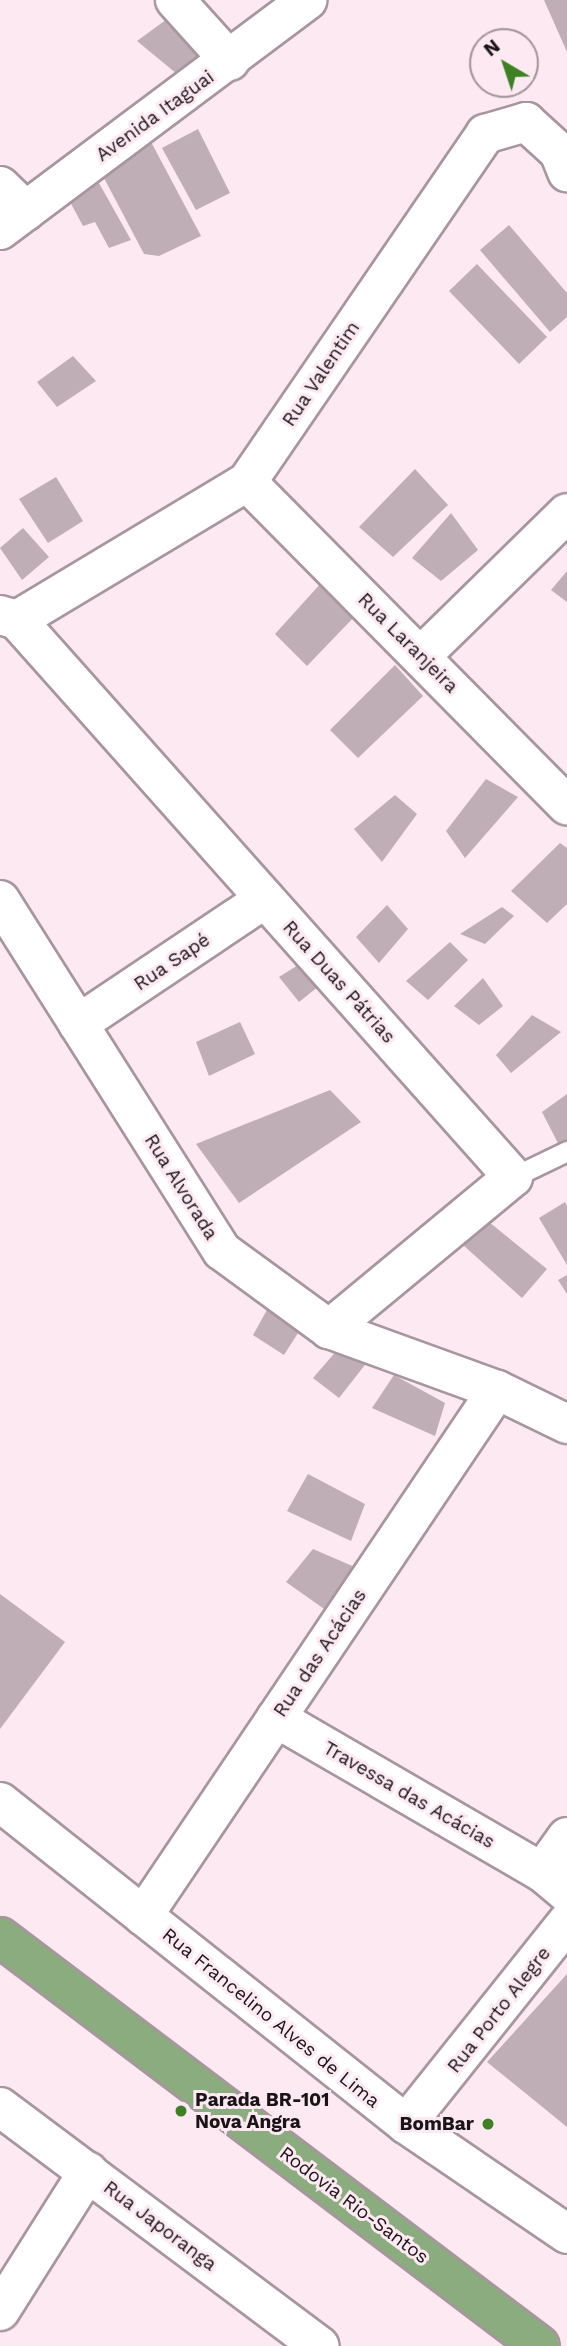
<!DOCTYPE html>
<html>
<head>
<meta charset="utf-8">
<style>
  body { margin:0 }
  #map { position:relative; width:567px; height:2346px; overflow:hidden; background:#fce9f2; font-family:"Work Sans",sans-serif }
  div>[style] { position:absolute }
  .building>* { inset:0; background:#c0aeb6 }
  .roads { filter:drop-shadow(2px 0 #a7969e) drop-shadow(-2px 0 #a7969e) drop-shadow(0 2px #a7969e) drop-shadow(0 -2px #a7969e) }
  .service>* { height:19px; margin:-9.5px; padding:0 9.5px; transform-origin:9.5px; border-radius:9.5px; background:#fff }
  .minor>* { height:38px; margin:-19px; padding:0 19px; transform-origin:19px; border-radius:19px; background:#fff }
  .secondary>* { height:38px; margin:-19px; padding:0 19px; transform-origin:19px; border-radius:19px; background:#fff }
  .trunk>* { height:38px; margin:-19px; padding:0 19px; transform-origin:19px; border-radius:19px; background:#8aac7e }
  .dots>* { width:19px; height:19px; translate:-50% -50%; box-sizing:border-box; border:4px solid #fce9f2; border-radius:50% }
  span { translate:-50% -50%; white-space:nowrap; text-align:center; line-height:1.15; -webkit-text-stroke:6px #fce9f2; paint-order:stroke }
  .street-label { font-size:19px; color:#1b1417 }
  .poi-label { font-size:19px; color:#1b1417; font-weight:700 }
  .left { translate:0 -50%; text-align:left }
  .right { translate:-100% -50%; text-align:right }
  .north { position:absolute; left:469px; top:28px; width:70px; height:70px; box-sizing:border-box; background:#fce9f2; border:2px solid #a2949a; border-radius:50%; rotate:321deg; font-size:19px; font-weight:700; line-height:28px; text-align:center; color:#1b1417 }
  .north::after { content:''; display:block; margin:auto; width:24px; height:32px; background:#3e8124; clip-path:polygon(50% 0,100% 100%,50% 72%,0 100%) }
</style>
</head>
<body>
<div id="map">
  <div class="building">
    <div style="clip-path:polygon(544px 0,567px 0,567px 52px)"></div>
    <div style="clip-path:polygon(174px 14px,207px 49px,177px 74px,137px 41px)"></div>
    <div style="clip-path:polygon(198px 129px,230px 193px,196px 210px,162px 148px)"></div>
    <div style="clip-path:polygon(150px 140px,201px 236px,159px 256px,144px 254px,104px 178px)"></div>
    <div style="clip-path:polygon(99px 183px,131px 240px,109px 248px,95px 222px,83px 226px,69px 200px)"></div>
    <div style="clip-path:polygon(509px 225px,567px 293px,567px 317px,550px 332px,480px 250px)"></div>
    <div style="clip-path:polygon(477px 264px,547px 337px,519px 364px,449px 291px)"></div>
    <div style="clip-path:polygon(73px 356px,96px 381px,57px 407px,37px 382px)"></div>
    <div style="clip-path:polygon(415px 469px,448px 505px,393px 557px,359px 527px)"></div>
    <div style="clip-path:polygon(56px 477px,83px 521px,48px 543px,19px 499px)"></div>
    <div style="clip-path:polygon(451px 513px,478px 550px,441px 581px,412px 558px)"></div>
    <div style="clip-path:polygon(23px 528px,49px 557px,22px 580px,0 548px)"></div>
    <div style="clip-path:polygon(567px 571px,567px 602px,551px 590px)"></div>
    <div style="clip-path:polygon(322px 582px,356px 615px,307px 666px,275px 634px)"></div>
    <div style="clip-path:polygon(395px 665px,423px 696px,358px 758px,330px 730px)"></div>
    <div style="clip-path:polygon(486px 779px,518px 797px,465px 858px,446px 831px)"></div>
    <div style="clip-path:polygon(395px 795px,417px 814px,382px 862px,354px 829px)"></div>
    <div style="clip-path:polygon(560px 843px,567px 848px,567px 904px,547px 923px,511px 891px)"></div>
    <div style="clip-path:polygon(387px 905px,408px 929px,379px 963px,356px 937px)"></div>
    <div style="clip-path:polygon(502px 907px,514px 916px,485px 944px,460px 934px)"></div>
    <div style="clip-path:polygon(450px 942px,468px 960px,428px 1000px,406px 981px)"></div>
    <div style="clip-path:polygon(306px 960px,324px 982px,299px 1002px,279px 977px)"></div>
    <div style="clip-path:polygon(483px 978px,503px 1006px,479px 1025px,454px 1006px)"></div>
    <div style="clip-path:polygon(532px 1015px,561px 1032px,511px 1073px,496px 1055px)"></div>
    <div style="clip-path:polygon(240px 1022px,255px 1054px,209px 1076px,196px 1042px)"></div>
    <div style="clip-path:polygon(330px 1090px,361px 1122px,239px 1203px,196px 1144px)"></div>
    <div style="clip-path:polygon(567px 1094px,567px 1150px,563px 1153px,542px 1112px)"></div>
    <div style="clip-path:polygon(565px 1202px,567px 1206px,567px 1265px,539px 1218px)"></div>
    <div style="clip-path:polygon(489px 1222px,547px 1269px,522px 1298px,463px 1245px)"></div>
    <div style="clip-path:polygon(567px 1275px,567px 1294px,558px 1280px)"></div>
    <div style="clip-path:polygon(272px 1301px,305px 1322px,284px 1355px,253px 1335px)"></div>
    <div style="clip-path:polygon(344px 1342px,368px 1361px,339px 1398px,313px 1378px)"></div>
    <div style="clip-path:polygon(394px 1375px,445px 1403px,435px 1436px,372px 1408px)"></div>
    <div style="clip-path:polygon(308px 1474px,365px 1504px,351px 1541px,287px 1511px)"></div>
    <div style="clip-path:polygon(313px 1549px,357px 1568px,327px 1611px,286px 1582px)"></div>
    <div style="clip-path:polygon(0 1594px,65px 1642px,0 1729px)"></div>
    <div style="clip-path:polygon(567px 1974px,567px 2127px,487px 2062px)"></div>
  </div>
  <div class="roads">
    <div class="service">
      <div style="left:513px;top:1177px;width:60px;rotate:-25.7deg"></div>
    </div>
    <div class="minor">
      <div style="left:175px;top:0;width:82px;rotate:48deg"></div>
      <div style="left:0;top:186px;width:36px;rotate:44deg"></div>
      <div style="left:0;top:230px;width:384px;rotate:-36.8deg"></div>
      <div style="left:247px;top:482px;width:455px;rotate:45.3deg"></div>
      <div style="left:0;top:615px;width:18px;rotate:16deg"></div>
      <div style="left:17px;top:620px;width:746px;rotate:48.32deg"></div>
      <div style="left:513px;top:1177px;width:239px;rotate:140.4deg"></div>
      <div style="left:17px;top:620px;width:268px;rotate:-31deg"></div>
      <div style="left:247px;top:482px;width:422px;rotate:-55.6deg"></div>
      <div style="left:485px;top:134px;width:43px;rotate:-16.3deg"></div>
      <div style="left:526px;top:122px;width:45px;rotate:42.3deg"></div>
      <div style="left:559px;top:152px;width:22px;rotate:68deg"></div>
      <div style="left:421px;top:656px;width:204px;rotate:-44.4deg"></div>
      <div style="left:0;top:900px;width:415px;rotate:57.7deg"></div>
      <div style="left:222px;top:1251px;width:132px;rotate:36.1deg"></div>
      <div style="left:329px;top:1329px;width:179px;rotate:20deg"></div>
      <div style="left:497px;top:1390px;width:78px;rotate:25.9deg"></div>
      <div style="left:78px;top:1024px;width:225px;rotate:-33.8deg"></div>
      <div style="left:276px;top:1718px;width:307px;rotate:30.1deg"></div>
      <div style="left:542px;top:1872px;width:33px;rotate:40deg"></div>
      <div style="left:542px;top:1872px;width:43px;rotate:-54.5deg"></div>
      <div style="left:143px;top:1916px;width:634px;rotate:-56.06deg"></div>
      <div style="left:406px;top:2124px;width:258px;rotate:-51.4deg"></div>
      <div style="left:0;top:2311px;width:165px;rotate:-57.7deg"></div>
    </div>
    <div class="secondary">
      <div style="left:0;top:1802px;width:518px;rotate:38.42deg"></div>
      <div style="left:406px;top:2124px;width:195px;rotate:34.3deg"></div>
      <div style="left:0;top:2107px;width:399px;rotate:36.8deg"></div>
    </div>
    <div class="trunk">
      <div style="left:0;top:1937px;width:677px;rotate:37.14deg"></div>
    </div>
  </div>
  <div class="dots">
    <div style="left:181px;top:2111px;background:#3e8124"></div>
    <div style="left:488px;top:2124px;background:#3e8124"></div>
  </div>
  <div class="street-label">
    <span style="left:155px;top:116px;rotate:-36deg">Avenida Itaguai</span>
    <span style="left:321px;top:374px;rotate:-56deg">Rua Valentim</span>
    <span style="left:408px;top:643px;rotate:45deg">Rua Laranjeira</span>
    <span style="left:172px;top:962px;rotate:-34deg">Rua Sapé</span>
    <span style="left:339px;top:982px;rotate:48deg">Rua Duas Pátrias</span>
    <span style="left:181px;top:1187px;rotate:58deg">Rua Alvorada</span>
    <span style="left:320px;top:1653px;rotate:-56deg">Rua das Acácias</span>
    <span style="left:409px;top:1795px;rotate:30deg">Travessa das Acácias</span>
    <span style="left:499px;top:2010px;rotate:-52deg">Rua Porto Alegre</span>
    <span style="left:271px;top:2018px;rotate:39deg">Rua Francelino Alves de Lima</span>
    <span style="left:354px;top:2205px;rotate:37deg">Rodovia Rio-Santos</span>
    <span style="left:160px;top:2226px;rotate:37deg">Rua Japoranga</span>
  </div>
  <div class="poi-label">
    <span class="left" style="left:195px;top:2111px">Parada BR-101<br>Nova Angra</span>
    <span class="right" style="left:474px;top:2124px">BomBar</span>
  </div>
  <div class="north">N</div>
</div>
</body>
</html>
